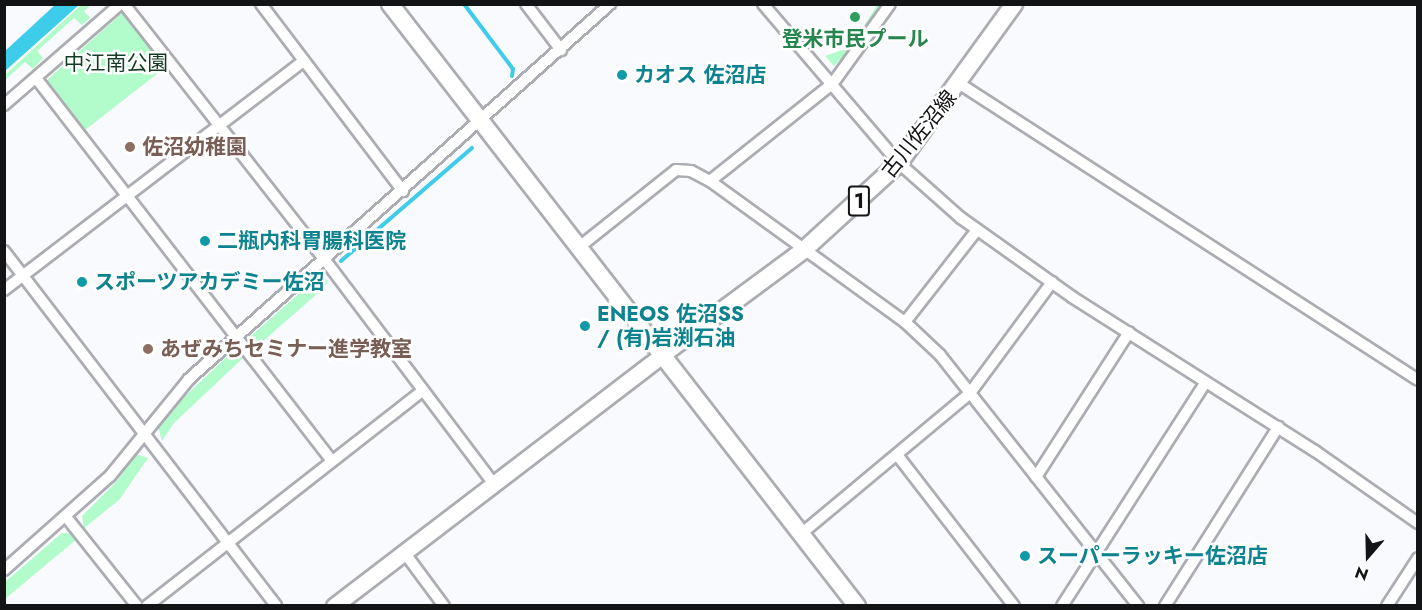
<!DOCTYPE html>
<html>
<head>
<meta charset="utf-8">
<style>
  body { margin:0 }
  #map { position:relative; width:1422px; height:610px; overflow:hidden; background:#f9fafe; font-family:Jost,"Noto Sans JP",sans-serif }
  div>[style] { position:absolute }
  .green>* { inset:0; background:#b2fbca }
  .water>* { inset:0; background:#3dcce9 }
  .stream>* { height:4px; margin:-2px; padding:0 2px; transform-origin:2px; border-radius:2px; background:#3dcce9 }
  .roads { filter:drop-shadow(2px 0 #acadb3) drop-shadow(-2px 0 #acadb3) drop-shadow(0 2px #acadb3) drop-shadow(0 -2px #acadb3) }
  .street>* { height:10px; margin:-5px; padding:0 5px; transform-origin:5px; border-radius:5px; background:#fff }
  .secondary>* { height:15px; margin:-7.5px; padding:0 7.5px; transform-origin:7.5px; border-radius:7.5px; background:#fff }
  .primary>* { height:16px; margin:-8px; padding:0 8px; transform-origin:8px; border-radius:8px; background:#fff }
  .dots>* { width:16px; height:16px; translate:-50% -50%; box-sizing:border-box; border:3px solid #fff; border-radius:50% }
  span { translate:-50% -50%; white-space:nowrap; text-align:center; line-height:1.15; -webkit-text-stroke:5px #fff; paint-order:stroke }
  .shield-label span { padding:2px 4px; background:#fff; border:2px solid; border-radius:4px; -webkit-text-stroke-width:0 }
  .shield-label { font-size:20px; color:#131416; font-weight:700 }
  .leisure-label { font-size:21px; color:#27864d; font-weight:700 }
  .park-label { font-size:21px; color:#143c25 }
  .culture-label { font-size:21px; color:#0d838f; font-weight:700 }
  .left { translate:0 -50%; text-align:left }
  .street-label { font-size:21px; color:#131416 }
  .education-label { font-size:21px; color:#785e54; font-weight:700 }
  .frame { position:absolute; inset:0; border:6px solid #131416; pointer-events:none }
  .north { position:absolute; left:1338px; top:526px; width:60px; height:60px; -webkit-text-stroke:4px #fff; paint-order:stroke; rotate:200deg; font-size:16px; font-weight:700; line-height:24px; text-align:center; color:#131416 }
  .north::after { content:''; display:block; margin:auto; width:21px; height:27px; background:#131416; clip-path:polygon(50% 0,100% 100%,50% 72%,0 100%) }
</style>
</head>
<body>
<div id="map">
  <div class="green">
    <div style="clip-path:polygon(82px 4px,91px 5px,84px 11px,90px 18px,82px 25px,74px 18px,37px 51px,43px 58px,33px 69px,25px 62px,5px 80px,5px 75px)"></div>
    <div style="clip-path:polygon(877px 5px,883px 5px,861px 37px,834px 66px,825px 56px,851px 47px)"></div>
    <div style="clip-path:polygon(123px 12px,166px 67px,85px 130px,46px 81px)"></div>
    <div style="clip-path:polygon(320px 275px,328px 281px,325px 287px,254px 349px,251px 336px)"></div>
    <div style="clip-path:polygon(232px 352px,244px 357px,173px 424px,162px 441px,158px 427px,170px 410px)"></div>
    <div style="clip-path:polygon(136px 454px,148px 458px,119px 500px,84px 528px,82px 516px,117px 481px)"></div>
    <div style="clip-path:polygon(62px 533px,72px 533px,77px 539px,6px 598px,5px 582px)"></div>
  </div>
  <div class="water">
    <div style="clip-path:polygon(56px 4px,79px 5px,5px 71px,5px 51px)"></div>
  </div>
  <div class="stream">
    <div style="left:464px;top:4px;width:81px;rotate:53deg"></div>
    <div style="left:513px;top:69px;width:7px;rotate:98deg"></div>
    <div style="left:341px;top:261px;width:173px;rotate:-40.8deg"></div>
  </div>
  <div class="roads">
    <div class="street">
      <div style="left:124px;top:4px;width:325px;rotate:51.9deg"></div>
      <div style="left:325px;top:260px;width:279px;rotate:53deg"></div>
      <div style="left:261px;top:4px;width:235px;rotate:52.8deg"></div>
      <div style="left:526px;top:4px;width:58px;rotate:52.7deg"></div>
      <div style="left:763px;top:4px;width:209px;rotate:49.5deg"></div>
      <div style="left:899px;top:163px;width:83px;rotate:41.6deg"></div>
      <div style="left:961px;top:218px;width:136px;rotate:35.4deg"></div>
      <div style="left:1072px;top:297px;width:288px;rotate:32.4deg"></div>
      <div style="left:1315px;top:451px;width:126px;rotate:35deg"></div>
      <div style="left:36px;top:78px;width:484px;rotate:52.3deg"></div>
      <div style="left:960px;top:84px;width:545px;rotate:32.87deg"></div>
      <div style="left:4px;top:105px;width:154px;rotate:-41deg"></div>
      <div style="left:710px;top:181px;width:157px;rotate:-38.5deg"></div>
      <div style="left:833px;top:83px;width:97px;rotate:-54.2deg"></div>
      <div style="left:578px;top:248px;width:125px;rotate:-38.5deg"></div>
      <div style="left:676px;top:170px;width:15px;rotate:4deg"></div>
      <div style="left:691px;top:171px;width:21px;rotate:28deg"></div>
      <div style="left:710px;top:181px;width:241px;rotate:35.9deg"></div>
      <div style="left:905px;top:322px;width:48px;rotate:43.3deg"></div>
      <div style="left:940px;top:355px;width:320px;rotate:51.7deg"></div>
      <div style="left:4px;top:251px;width:447px;rotate:52.5deg"></div>
      <div style="left:4px;top:290px;width:377px;rotate:-37.4deg"></div>
      <div style="left:905px;top:322px;width:117px;rotate:-52deg"></div>
      <div style="left:898px;top:456px;width:190px;rotate:52.3deg"></div>
      <div style="left:1036px;top:477px;width:172px;rotate:-57.3deg"></div>
      <div style="left:67px;top:518px;width:112px;rotate:51.5deg"></div>
      <div style="left:801px;top:534px;width:220px;rotate:-39.8deg"></div>
      <div style="left:970px;top:393px;width:138px;rotate:-53.5deg"></div>
      <div style="left:404px;top:552px;width:67px;rotate:53.5deg"></div>
      <div style="left:4px;top:570px;width:142px;rotate:-41.6deg"></div>
      <div style="left:110px;top:476px;width:125px;rotate:-50.8deg"></div>
      <div style="left:189px;top:379px;width:564px;rotate:-41.69deg"></div>
      <div style="left:147px;top:606px;width:349px;rotate:-38deg"></div>
      <div style="left:1062px;top:606px;width:266px;rotate:-57.3deg"></div>
      <div style="left:1165px;top:606px;width:212px;rotate:-57.7deg"></div>
      <div style="left:1387px;top:606px;width:57px;rotate:-57.1deg"></div>
    </div>
    <div class="secondary">
      <div style="left:334px;top:606px;width:413px;rotate:-37.4deg"></div>
    </div>
    <div class="primary">
      <div style="left:390px;top:4px;width:762px;rotate:52.2deg"></div>
      <div style="left:662px;top:355px;width:178px;rotate:-36.5deg"></div>
      <div style="left:805px;top:249px;width:127px;rotate:-42.5deg"></div>
      <div style="left:899px;top:163px;width:196px;rotate:-54.1deg"></div>
    </div>
  </div>
  <div class="dots">
    <div style="left:855px;top:17px;background:#2e9e5b"></div>
    <div style="left:622px;top:75px;background:#0f9aa8"></div>
    <div style="left:130px;top:147px;background:#8d6e63"></div>
    <div style="left:205px;top:241px;background:#0f9aa8"></div>
    <div style="left:82px;top:282px;background:#0f9aa8"></div>
    <div style="left:585px;top:326px;background:#0f9aa8"></div>
    <div style="left:148px;top:349px;background:#8d6e63"></div>
    <div style="left:1025px;top:556px;background:#0f9aa8"></div>
  </div>
  <div class="shield-label">
    <span style="left:859px;top:201px">1</span>
  </div>
  <div class="leisure-label">
    <span style="left:855px;top:39px">登米市民プール</span>
  </div>
  <div class="park-label">
    <span style="left:116px;top:63px">中江南公園</span>
  </div>
  <div class="culture-label">
    <span class="left" style="left:634px;top:75px">カオス 佐沼店</span>
    <span class="left" style="left:217px;top:241px">二瓶内科胃腸科医院</span>
    <span class="left" style="left:94px;top:282px">スポーツアカデミー佐沼</span>
    <span class="left" style="left:597px;top:326px">ENEOS 佐沼SS<br>/ (有)岩渕石油</span>
    <span class="left" style="left:1037px;top:556px">スーパーラッキー佐沼店</span>
  </div>
  <div class="street-label">
    <span style="left:919px;top:134px;rotate:-51deg">古川佐沼線</span>
  </div>
  <div class="education-label">
    <span class="left" style="left:142px;top:147px">佐沼幼稚園</span>
    <span class="left" style="left:160px;top:349px">あぜみちセミナー進学教室</span>
  </div>
  <div class="frame"></div>
  <div class="north">N</div>
</div>
</body>
</html>
